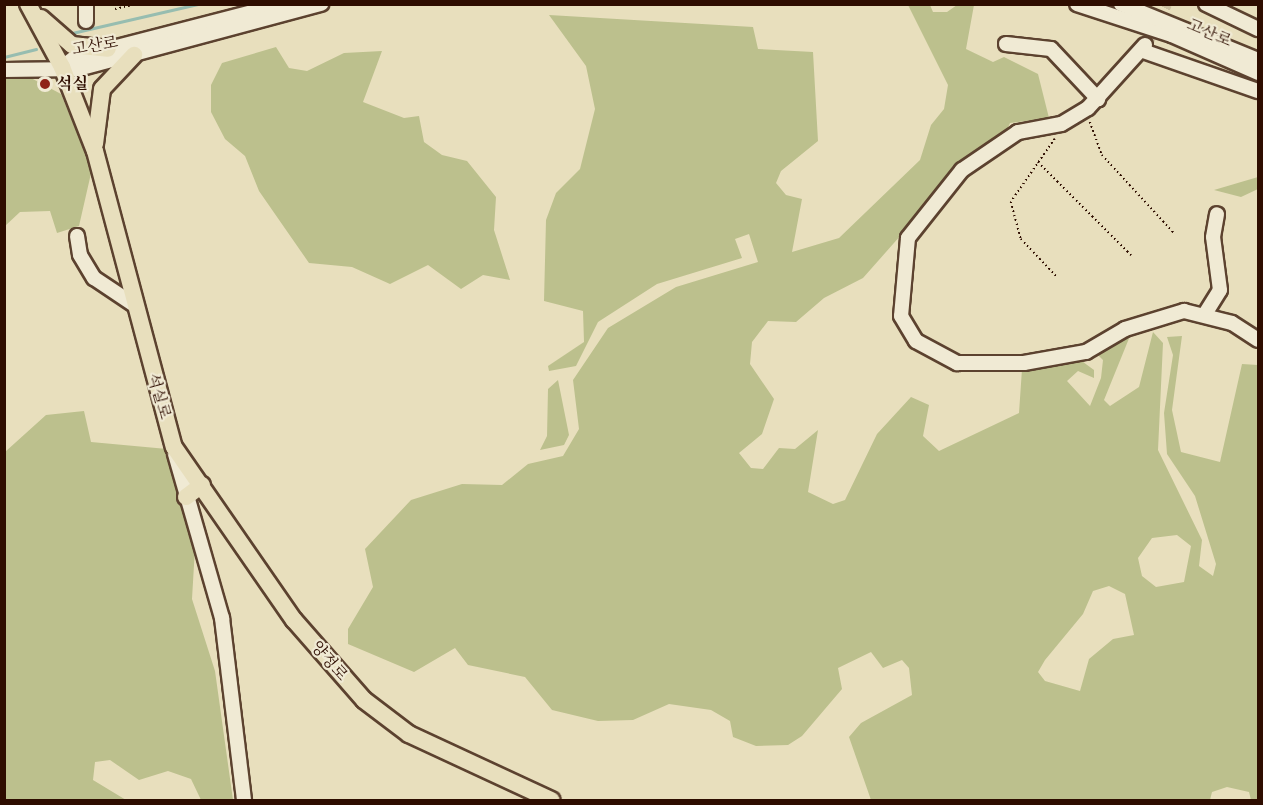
<!DOCTYPE html>
<html>
<head>
<meta charset="utf-8">
<style>
  body { margin:0 }
  #map { position:relative; width:1263px; height:805px; overflow:hidden; background:#e8dfbd; font-family:Alegreya,"Noto Serif KR",serif }
  div>[style] { position:absolute }
  .green>* { inset:0; background:#bcc08d }
  .stream>* { height:3px; margin:-1.5px; padding:0 1.5px; transform-origin:1.5px; border-radius:1.5px; background:#97bdb0 }
  .minor-tunnel>* { height:14px; margin-top:-7px; transform-origin:0; background:repeating-linear-gradient(90deg,#ccc0a1 0 14px,transparent 0 21px) }
  .path>* { height:1.5px; margin-top:-0.75px; transform-origin:0; background:repeating-linear-gradient(90deg,#2e0d00 0 1.5px,transparent 0 4.5px) }
  .roads { filter:drop-shadow(2px 0 #5c422f) drop-shadow(-2px 0 #5c422f) drop-shadow(0 2px #5c422f) drop-shadow(0 -2px #5c422f) }
  .minor>* { height:14px; margin:-7px; padding:0 7px; transform-origin:7px; border-radius:7px; background:#f0ead4 }
  .major>* { height:16px; margin:-8px; padding:0 8px; transform-origin:8px; border-radius:8px; background:#e8dfbd }
  .dots>* { width:16px; height:16px; translate:-50% -50%; box-sizing:border-box; border:3px solid #f0ead4; border-radius:50% }
  span { translate:-50% -50%; white-space:nowrap; text-align:center; line-height:1.15; -webkit-text-stroke:4.5px #f0ead4; paint-order:stroke }
  .street-label { font-size:16px; color:#2e0d00 }
  .poi-label { font-size:16px; color:#2e0d00; font-weight:700 }
  .left { translate:0 -50%; text-align:left }
  .frame { position:absolute; inset:0; border:6px solid #2e0d00; pointer-events:none }
</style>
</head>
<body>
<div id="map">
  <div class="green">
    <div style="clip-path:polygon(evenodd,908px 5px,930px 5px,933px 12px,947px 12px,957px 5px,974px 5px,966px 49px,993px 62px,1004px 57px,1038px 74px,1049px 118px,1010px 123px,1003px 139px,932px 200px,863px 278px,824px 298px,796px 322px,768px 321px,752px 342px,750px 364px,774px 399px,762px 434px,739px 453px,751px 468px,763px 469px,779px 448px,795px 449px,818px 430px,808px 492px,833px 504px,845px 500px,877px 434px,911px 397px,929px 405px,923px 436px,939px 451px,1019px 413px,1022px 369px,1079px 359px,1094px 370px,1094px 378px,1078px 371px,1067px 381px,1090px 406px,1101px 378px,1103px 360px,1097px 354px,1130px 336px,1104px 400px,1110px 406px,1139px 387px,1153px 332px,1163px 343px,1158px 450px,1202px 540px,1199px 566px,1213px 576px,1216px 564px,1195px 496px,1167px 454px,1164px 413px,1173px 355px,1167px 337px,1182px 336px,1172px 410px,1181px 452px,1220px 462px,1242px 364px,1258px 365px,1258px 800px,1251px 800px,1249px 792px,1227px 787px,1212px 792px,1210px 800px,871px 800px,849px 737px,861px 723px,912px 695px,909px 668px,902px 660px,883px 668px,871px 652px,838px 668px,842px 689px,802px 736px,788px 745px,756px 746px,733px 737px,730px 721px,711px 710px,669px 704px,633px 720px,598px 721px,552px 710px,525px 677px,468px 665px,455px 648px,414px 672px,348px 644px,348px 629px,373px 587px,365px 549px,411px 500px,462px 484px,502px 485px,528px 464px,563px 456px,579px 429px,573px 380px,608px 328px,676px 287px,758px 262px,749px 234px,735px 239px,742px 258px,657px 284px,598px 322px,576px 366px,549px 371px,548px 366px,584px 342px,583px 311px,544px 301px,546px 220px,556px 193px,580px 169px,595px 109px,586px 66px,549px 15px,753px 27px,758px 49px,813px 52px,818px 141px,781px 171px,776px 183px,786px 195px,802px 199px,792px 252px,839px 238px,920px 160px,931px 125px,944px 109px,948px 85px,908px 5px,1177px 535px,1191px 546px,1184px 582px,1156px 587px,1142px 576px,1138px 558px,1152px 538px,1177px 535px,908px 5px,1109px 586px,1125px 594px,1134px 635px,1113px 639px,1089px 659px,1080px 691px,1045px 681px,1038px 672px,1045px 660px,1083px 614px,1093px 591px,1109px 586px)"></div>
    <div style="clip-path:polygon(276px 47px,289px 68px,307px 71px,344px 53px,382px 51px,363px 102px,404px 118px,419px 116px,424px 142px,442px 155px,467px 161px,496px 197px,494px 230px,510px 280px,483px 275px,461px 289px,428px 265px,390px 284px,352px 267px,309px 263px,259px 191px,245px 156px,225px 139px,211px 112px,211px 85px,222px 63px)"></div>
    <div style="clip-path:polygon(5px 77px,31px 78px,61px 94px,92px 169px,79px 226px,57px 233px,50px 211px,20px 212px,5px 226px)"></div>
    <div style="clip-path:polygon(1258px 177px,1258px 189px,1241px 197px,1214px 190px)"></div>
    <div style="clip-path:polygon(558px 380px,569px 435px,564px 445px,540px 450px,547px 436px,548px 389px)"></div>
    <div style="clip-path:polygon(84px 411px,91px 442px,167px 449px,195px 548px,192px 599px,215px 671px,233px 800px,201px 800px,191px 779px,168px 771px,139px 780px,110px 760px,95px 762px,93px 780px,126px 800px,5px 800px,5px 452px,46px 415px)"></div>
  </div>
  <div class="stream">
    <div style="left:72px;top:33px;width:129px;rotate:-13deg"></div>
    <div style="left:4px;top:57px;width:33px;rotate:-14deg"></div>
  </div>
  <div class="minor-tunnel">
    <div style="left:1145px;top:45px;width:46px;rotate:-64deg"></div>
  </div>
  <div class="path">
    <div style="left:115px;top:9px;width:22px;rotate:-13deg"></div>
    <div style="left:1090px;top:122px;width:35px;rotate:70deg"></div>
    <div style="left:1102px;top:155px;width:106px;rotate:47.3deg"></div>
    <div style="left:1055px;top:139px;width:77px;rotate:124.9deg"></div>
    <div style="left:1011px;top:202px;width:38px;rotate:75deg"></div>
    <div style="left:1021px;top:239px;width:52px;rotate:46.5deg"></div>
    <div style="left:1038px;top:162px;width:132px;rotate:45deg"></div>
  </div>
  <div class="roads">
    <div class="minor">
      <div style="left:1077px;top:4px;width:100px;rotate:18.1deg"></div>
      <div style="left:1172px;top:35px;width:94px;rotate:23.8deg"></div>
      <div style="left:1121px;top:4px;width:148px;rotate:22.2deg"></div>
      <div style="left:1206px;top:4px;width:58px;rotate:25.7deg"></div>
      <div style="left:86px;top:21px;width:17px;rotate:-90deg"></div>
      <div style="left:1006px;top:44px;width:45px;rotate:6.3deg"></div>
      <div style="left:1051px;top:49px;width:69px;rotate:46.8deg"></div>
      <div style="left:1145px;top:45px;width:85px;rotate:132.1deg"></div>
      <div style="left:1088px;top:108px;width:31px;rotate:149deg"></div>
      <div style="left:1061px;top:124px;width:44px;rotate:169.5deg"></div>
      <div style="left:1018px;top:132px;width:68px;rotate:145.8deg"></div>
      <div style="left:962px;top:170px;width:87px;rotate:128.5deg"></div>
      <div style="left:908px;top:238px;width:78px;rotate:95.1deg"></div>
      <div style="left:901px;top:316px;width:29px;rotate:59deg"></div>
      <div style="left:916px;top:341px;width:47px;rotate:28.2deg"></div>
      <div style="left:957px;top:363px;width:67px"></div>
      <div style="left:1024px;top:363px;width:63px;rotate:-10.1deg"></div>
      <div style="left:1086px;top:352px;width:45px;rotate:-30.5deg"></div>
      <div style="left:1125px;top:329px;width:62px;rotate:-17deg"></div>
      <div style="left:1184px;top:311px;width:49px;rotate:14deg"></div>
      <div style="left:1232px;top:323px;width:31px;rotate:33deg"></div>
      <div style="left:1143px;top:51px;width:122px;rotate:19.2deg"></div>
      <div style="left:62px;top:67px;width:15px;rotate:-37deg"></div>
      <div style="left:74px;top:58px;width:216px;rotate:-14.5deg"></div>
      <div style="left:4px;top:70px;width:74px;rotate:-0.8deg"></div>
      <div style="left:78px;top:69px;width:252px;rotate:-15deg"></div>
      <div style="left:77px;top:236px;width:19px;rotate:81deg"></div>
      <div style="left:80px;top:255px;width:27px;rotate:59deg"></div>
      <div style="left:94px;top:278px;width:47px;rotate:33.7deg"></div>
      <div style="left:1205px;top:314px;width:28px;rotate:-58deg"></div>
      <div style="left:1220px;top:290px;width:53px;rotate:-97.5deg"></div>
      <div style="left:1213px;top:237px;width:23px;rotate:-80deg"></div>
      <div style="left:175px;top:454px;width:171px;rotate:74deg"></div>
      <div style="left:222px;top:618px;width:183px;rotate:83.1deg"></div>
    </div>
    <div class="major">
      <div style="left:28px;top:4px;width:72px;rotate:61.6deg"></div>
      <div style="left:62px;top:67px;width:90px;rotate:68.6deg"></div>
      <div style="left:95px;top:151px;width:306px;rotate:75.1deg"></div>
      <div style="left:174px;top:447px;width:211px;rotate:55.3deg"></div>
      <div style="left:294px;top:620px;width:106px;rotate:48.8deg"></div>
      <div style="left:364px;top:700px;width:56px;rotate:37.1deg"></div>
      <div style="left:409px;top:734px;width:157px;rotate:24.9deg"></div>
      <div style="left:41px;top:18px;width:41px;rotate:41.1deg"></div>
      <div style="left:72px;top:45px;width:36px;rotate:6deg"></div>
      <div style="left:95px;top:144px;width:55px;rotate:-82.7deg"></div>
      <div style="left:102px;top:89px;width:47px;rotate:-46.7deg"></div>
      <div style="left:186px;top:497px;width:20px;rotate:-37deg"></div>
    </div>
  </div>
  <div class="dots">
    <div style="left:45px;top:84px;background:#8f2418"></div>
  </div>
  <div class="street-label">
    <span style="left:1209px;top:33px;rotate:23deg">고산로</span>
    <span style="left:95px;top:46px;rotate:-10deg">고산로</span>
    <span style="left:159px;top:396px;rotate:74deg">석실로</span>
    <span style="left:329px;top:661px;rotate:49deg">양정로</span>
  </div>
  <div class="poi-label">
    <span class="left" style="left:57px;top:84px">석실</span>
  </div>
  <div class="frame"></div>
</div>
</body>
</html>
